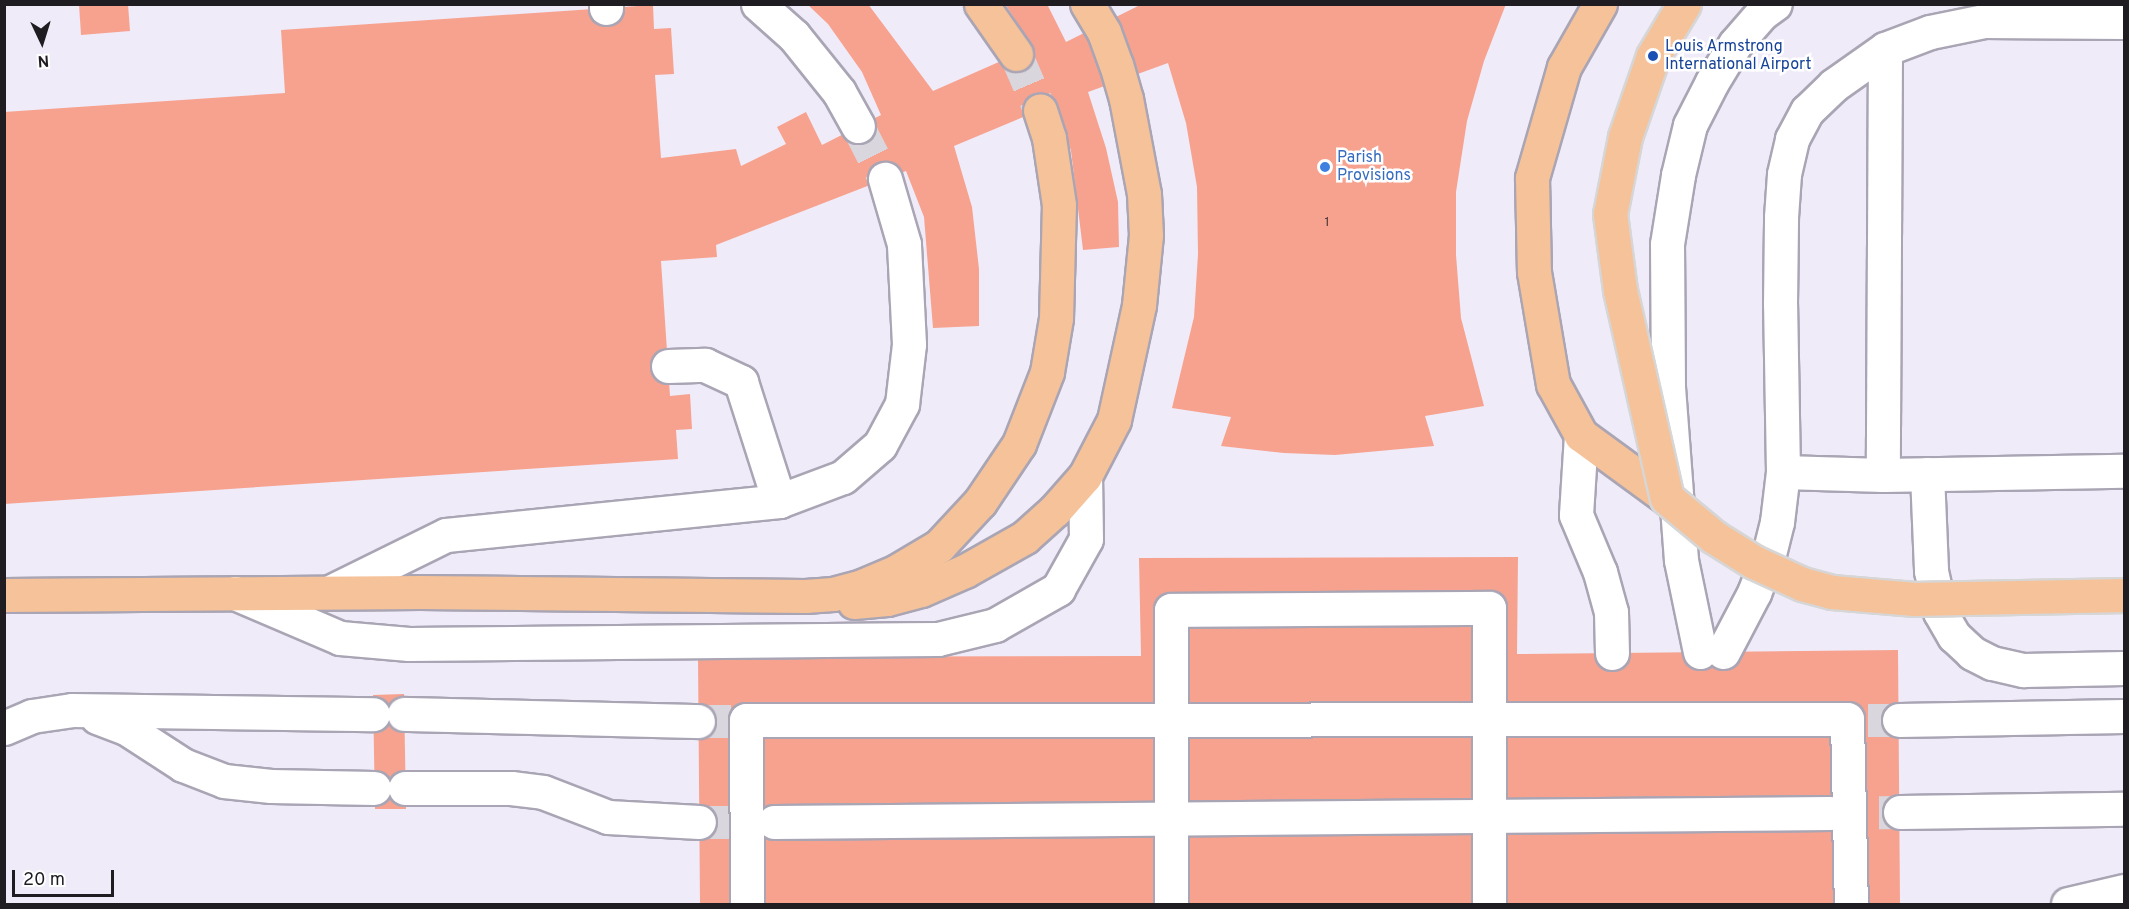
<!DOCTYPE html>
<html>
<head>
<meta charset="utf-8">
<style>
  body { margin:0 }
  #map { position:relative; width:2129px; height:909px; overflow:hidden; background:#faf8fe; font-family:Overpass,sans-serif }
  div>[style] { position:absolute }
  .built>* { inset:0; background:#f0ebf8 }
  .building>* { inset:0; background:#f6a28f }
  .minor-tunnel>* { height:33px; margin-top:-16.5px; transform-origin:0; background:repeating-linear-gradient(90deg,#d9d7dd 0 33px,transparent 0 49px) }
  .major-tunnel>* { height:33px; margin-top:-16.5px; transform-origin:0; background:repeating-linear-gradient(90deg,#d9d7dd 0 33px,transparent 0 49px) }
  .roads { filter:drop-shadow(2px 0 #aaa5b4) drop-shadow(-2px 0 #aaa5b4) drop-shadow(0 2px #aaa5b4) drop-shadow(0 -2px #aaa5b4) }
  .minor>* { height:33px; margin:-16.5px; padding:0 16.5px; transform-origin:16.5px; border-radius:16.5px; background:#fff }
  .major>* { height:33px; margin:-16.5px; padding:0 16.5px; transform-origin:16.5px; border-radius:16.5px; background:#f5c299 }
  .bridges { filter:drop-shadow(2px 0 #d7d6d7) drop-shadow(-2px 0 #d7d6d7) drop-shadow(0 2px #d7d6d7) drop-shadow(0 -2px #d7d6d7) }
  .major-bridge>* { height:33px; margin:-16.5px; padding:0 16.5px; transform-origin:16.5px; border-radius:16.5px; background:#f5c299 }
  .dots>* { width:16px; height:16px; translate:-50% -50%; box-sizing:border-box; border:3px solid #fff; border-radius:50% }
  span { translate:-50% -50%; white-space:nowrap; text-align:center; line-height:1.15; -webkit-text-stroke:5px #fff; paint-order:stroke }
  .number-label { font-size:14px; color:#553e3d }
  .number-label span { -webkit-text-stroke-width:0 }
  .transit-label { font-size:16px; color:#164399 }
  .left { translate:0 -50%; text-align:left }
  .shop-label { font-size:16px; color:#366cbe }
  .frame { position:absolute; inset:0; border:6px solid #1f1d22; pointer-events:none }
  .north { position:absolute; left:12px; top:12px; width:60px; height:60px; -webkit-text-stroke:4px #fff; paint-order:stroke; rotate:176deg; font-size:16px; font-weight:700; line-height:24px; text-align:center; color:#1f1d22 }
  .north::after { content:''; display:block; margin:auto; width:21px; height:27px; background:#1f1d22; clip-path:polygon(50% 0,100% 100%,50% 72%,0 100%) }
  .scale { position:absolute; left:12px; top:870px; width:102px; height:27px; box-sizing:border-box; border:3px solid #1f1d22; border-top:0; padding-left:8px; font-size:18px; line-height:21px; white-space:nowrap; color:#1f1d22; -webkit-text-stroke:4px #fff; paint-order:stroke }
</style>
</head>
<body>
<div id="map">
  <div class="built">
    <div style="clip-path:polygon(5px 5px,2124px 5px,2124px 904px,5px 904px)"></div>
  </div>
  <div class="building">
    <div style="clip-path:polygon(79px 4px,128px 4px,130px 31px,81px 35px)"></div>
    <div style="clip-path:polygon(807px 4px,868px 4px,933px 91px,1033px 47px,1005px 4px,1047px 4px,1066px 42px,1142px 4px,1506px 4px,1484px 61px,1467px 121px,1456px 192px,1456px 255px,1461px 318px,1484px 406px,1425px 416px,1434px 446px,1335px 455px,1284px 453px,1221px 446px,1231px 417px,1172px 408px,1194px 317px,1198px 254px,1197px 187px,1186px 123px,1168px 63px,1088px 92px,1106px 148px,1118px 202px,1119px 247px,1083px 250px,1071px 151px,1057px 103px,954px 146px,972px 207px,979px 269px,979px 326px,933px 328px,924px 217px,906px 171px,716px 245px,717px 257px,661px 261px,670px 396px,690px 394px,692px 429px,676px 430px,678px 459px,4px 504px,4px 112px,285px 93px,281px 30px,653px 5px,654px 29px,671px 28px,674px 74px,655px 75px,661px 158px,736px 149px,741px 166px,786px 144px,777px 127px,806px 112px,822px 145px,881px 115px,862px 72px,828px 24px)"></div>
    <div style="clip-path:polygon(1518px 557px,1517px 654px,1898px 650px,1900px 904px,700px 904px,698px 657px,1141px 656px,1139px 558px)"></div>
    <div style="clip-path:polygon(404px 694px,406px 809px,375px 809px,373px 695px)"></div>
  </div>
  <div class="minor-tunnel">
    <div style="left:858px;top:126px;width:59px;rotate:63deg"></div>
    <div style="left:1819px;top:720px;width:80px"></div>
    <div style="left:698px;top:721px;width:76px"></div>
    <div style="left:1830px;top:813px;width:70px;rotate:-0.8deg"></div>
    <div style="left:699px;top:822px;width:75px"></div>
  </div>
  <div class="major-tunnel">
    <div style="left:1016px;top:54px;width:61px;rotate:66.8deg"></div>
  </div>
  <div class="roads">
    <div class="minor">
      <div style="left:606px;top:4px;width:4px;rotate:90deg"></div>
      <div style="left:758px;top:4px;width:48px;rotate:41.6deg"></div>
      <div style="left:794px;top:36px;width:72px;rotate:51.2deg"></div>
      <div style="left:839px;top:92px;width:39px;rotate:61deg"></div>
      <div style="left:2124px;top:22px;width:140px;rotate:-179.6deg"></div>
      <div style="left:1984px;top:21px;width:55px;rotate:168.5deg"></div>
      <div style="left:1930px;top:32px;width:48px;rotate:159.3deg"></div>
      <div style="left:1885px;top:49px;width:426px;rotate:90.3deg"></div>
      <div style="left:1883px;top:475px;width:241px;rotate:-1deg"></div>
      <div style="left:668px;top:366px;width:37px;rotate:-2deg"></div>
      <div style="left:705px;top:365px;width:40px;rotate:25deg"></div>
      <div style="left:741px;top:382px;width:125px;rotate:72.3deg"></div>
      <div style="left:1581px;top:435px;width:80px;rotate:93.6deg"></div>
      <div style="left:1576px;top:515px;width:62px;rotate:67.2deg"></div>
      <div style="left:1600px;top:572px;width:41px;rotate:74.6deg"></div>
      <div style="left:1611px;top:612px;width:41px;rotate:88.6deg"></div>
      <div style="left:1927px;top:474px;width:97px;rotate:87.6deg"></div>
      <div style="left:1931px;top:571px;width:42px;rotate:77.6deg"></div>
      <div style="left:1940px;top:612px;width:28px;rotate:60deg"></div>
      <div style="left:1954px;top:636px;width:25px;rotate:43deg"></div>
      <div style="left:1972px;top:653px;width:22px;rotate:27deg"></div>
      <div style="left:1992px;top:663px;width:32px;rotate:13deg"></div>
      <div style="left:2023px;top:670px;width:101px;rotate:-1.1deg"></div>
      <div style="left:1883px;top:475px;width:100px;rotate:-178.3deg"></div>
      <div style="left:1783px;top:472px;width:168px;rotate:-91deg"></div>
      <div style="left:1780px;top:304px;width:87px;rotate:-89.3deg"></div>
      <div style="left:1781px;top:217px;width:43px;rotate:-86deg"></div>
      <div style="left:1784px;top:174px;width:36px;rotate:-77deg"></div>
      <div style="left:1792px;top:139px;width:32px;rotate:-62deg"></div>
      <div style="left:1807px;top:111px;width:37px;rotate:-44deg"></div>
      <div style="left:1834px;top:85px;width:62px;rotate:-35.2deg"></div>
      <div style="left:330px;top:592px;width:129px;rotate:-26.2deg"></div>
      <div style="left:446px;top:535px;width:335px;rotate:-5.8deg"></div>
      <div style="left:779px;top:501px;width:68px;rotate:-20.6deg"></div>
      <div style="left:843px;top:477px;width:49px;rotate:-40.9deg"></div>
      <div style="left:880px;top:445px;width:47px;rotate:-61.8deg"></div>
      <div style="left:902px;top:404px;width:60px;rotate:-83.3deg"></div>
      <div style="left:909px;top:344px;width:100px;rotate:-92.9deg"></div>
      <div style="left:904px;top:244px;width:68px;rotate:-106.3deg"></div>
      <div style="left:235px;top:593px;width:114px;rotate:23.2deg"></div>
      <div style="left:340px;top:638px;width:69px;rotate:5deg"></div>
      <div style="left:409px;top:644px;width:529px;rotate:-0.54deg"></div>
      <div style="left:938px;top:639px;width:59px;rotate:-13.8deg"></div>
      <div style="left:995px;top:625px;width:73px;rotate:-29.7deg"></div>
      <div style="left:1058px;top:589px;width:57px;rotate:-60.8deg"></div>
      <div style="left:1086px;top:539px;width:63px;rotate:-90.9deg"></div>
      <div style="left:1700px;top:652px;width:94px;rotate:-101.7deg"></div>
      <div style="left:1681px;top:560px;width:174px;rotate:-94.3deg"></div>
      <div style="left:1668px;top:386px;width:142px;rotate:-90.4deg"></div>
      <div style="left:1667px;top:244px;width:70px;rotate:-80.9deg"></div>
      <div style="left:1678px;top:175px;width:51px;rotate:-76.5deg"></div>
      <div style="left:1690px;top:125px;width:48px;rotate:-62.9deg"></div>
      <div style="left:1712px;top:82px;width:44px;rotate:-58.8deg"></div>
      <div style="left:1735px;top:44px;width:40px;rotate:-49deg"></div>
      <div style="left:1761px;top:14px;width:17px;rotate:-36deg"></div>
      <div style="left:1723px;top:652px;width:67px;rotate:-62.3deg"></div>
      <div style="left:1754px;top:593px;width:42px;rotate:-69deg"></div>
      <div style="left:1769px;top:554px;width:33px;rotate:-76deg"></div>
      <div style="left:1777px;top:522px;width:50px;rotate:-83.2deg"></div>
      <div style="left:404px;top:714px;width:294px;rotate:1.4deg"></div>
      <div style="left:97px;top:717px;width:31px;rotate:21deg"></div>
      <div style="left:126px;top:728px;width:68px;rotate:33deg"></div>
      <div style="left:183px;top:765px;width:44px;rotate:21.3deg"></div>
      <div style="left:224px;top:781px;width:47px;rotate:6.1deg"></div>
      <div style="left:271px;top:786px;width:103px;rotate:1.1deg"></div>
      <div style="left:1899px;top:720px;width:225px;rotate:-1deg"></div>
      <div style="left:4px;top:728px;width:30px;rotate:-23deg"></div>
      <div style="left:32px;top:716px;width:40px;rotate:-8.5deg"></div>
      <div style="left:72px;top:710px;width:301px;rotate:0.8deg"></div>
      <div style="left:405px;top:788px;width:106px"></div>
      <div style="left:511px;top:788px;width:32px;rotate:7deg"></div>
      <div style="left:543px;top:792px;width:70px;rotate:21deg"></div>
      <div style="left:608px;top:817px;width:91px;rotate:3.1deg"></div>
      <div style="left:1900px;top:812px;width:224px;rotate:-0.8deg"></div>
      <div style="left:774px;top:822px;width:1056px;rotate:-0.49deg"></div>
      <div style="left:747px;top:904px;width:184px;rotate:-90.3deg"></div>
      <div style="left:746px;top:720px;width:1101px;rotate:-0.05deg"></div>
      <div style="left:1847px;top:719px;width:185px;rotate:88.8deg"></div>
      <div style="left:1171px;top:904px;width:294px;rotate:-90deg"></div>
      <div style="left:1171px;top:610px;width:318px;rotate:-0.4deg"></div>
      <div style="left:1489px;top:608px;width:296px;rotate:90deg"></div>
      <div style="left:2068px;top:904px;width:57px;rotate:-13.1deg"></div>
    </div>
    <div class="major">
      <div style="left:981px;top:4px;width:61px;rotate:55deg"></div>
      <div style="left:1600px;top:4px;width:73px;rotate:119.7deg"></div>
      <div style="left:1564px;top:67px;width:116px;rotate:106.1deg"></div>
      <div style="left:1532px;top:178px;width:94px;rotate:88.8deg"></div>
      <div style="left:1534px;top:272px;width:114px;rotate:80.4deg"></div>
      <div style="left:1553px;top:384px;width:58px;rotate:61.2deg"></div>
      <div style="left:1581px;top:435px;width:107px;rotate:36.2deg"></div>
      <div style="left:4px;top:595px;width:416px;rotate:-0.4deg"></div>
      <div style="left:420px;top:592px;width:385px;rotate:0.6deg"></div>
      <div style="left:805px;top:596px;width:28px;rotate:-4deg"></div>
      <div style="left:833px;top:594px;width:30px;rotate:-15deg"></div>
      <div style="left:862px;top:586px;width:38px;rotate:-23deg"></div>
      <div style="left:897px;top:571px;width:49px;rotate:-30.8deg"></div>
      <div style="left:939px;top:546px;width:60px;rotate:-47deg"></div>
      <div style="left:980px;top:502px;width:70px;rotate:-56.1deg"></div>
      <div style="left:1019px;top:444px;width:77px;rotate:-68.7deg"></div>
      <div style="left:1047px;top:372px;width:55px;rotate:-80.5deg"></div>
      <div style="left:1056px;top:318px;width:113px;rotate:-88.5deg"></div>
      <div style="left:1059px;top:205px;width:68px;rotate:-98.5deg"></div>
      <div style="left:1049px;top:138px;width:29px;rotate:-108deg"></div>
      <div style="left:854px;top:602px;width:33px;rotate:-5deg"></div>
      <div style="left:887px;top:599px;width:35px;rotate:-15deg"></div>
      <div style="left:921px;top:590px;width:48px;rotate:-23.4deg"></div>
      <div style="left:965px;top:571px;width:69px;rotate:-29.5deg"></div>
      <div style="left:1025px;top:537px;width:40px;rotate:-42deg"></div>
      <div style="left:1055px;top:510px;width:45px;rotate:-48.6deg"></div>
      <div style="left:1085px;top:476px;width:63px;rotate:-62.6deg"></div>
      <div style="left:1114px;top:420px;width:118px;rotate:-77.7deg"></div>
      <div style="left:1139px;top:305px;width:70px;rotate:-84.3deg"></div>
      <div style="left:1146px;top:235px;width:41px;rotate:-92.8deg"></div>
      <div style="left:1144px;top:194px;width:97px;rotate:-100.7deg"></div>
      <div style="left:1126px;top:99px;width:35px;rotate:-106deg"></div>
      <div style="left:1116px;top:65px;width:35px;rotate:-110deg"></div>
      <div style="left:1104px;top:32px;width:33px;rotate:-121deg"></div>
    </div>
  </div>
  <div class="bridges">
    <div class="major-bridge">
      <div style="left:1684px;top:4px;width:61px;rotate:120.8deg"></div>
      <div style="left:1653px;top:56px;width:86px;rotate:109.1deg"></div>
      <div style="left:1625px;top:137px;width:78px;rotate:101deg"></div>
      <div style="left:1610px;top:214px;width:77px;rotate:82.5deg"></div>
      <div style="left:1620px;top:290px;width:213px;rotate:77.3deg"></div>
      <div style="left:1667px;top:498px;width:61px;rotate:39.7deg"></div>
      <div style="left:1714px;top:537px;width:47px;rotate:32deg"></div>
      <div style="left:1754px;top:562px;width:53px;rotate:24.6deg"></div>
      <div style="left:1802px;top:584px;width:31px;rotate:15deg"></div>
      <div style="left:1832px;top:592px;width:83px;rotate:4.8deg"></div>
      <div style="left:1915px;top:599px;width:209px;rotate:-1.1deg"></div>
    </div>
  </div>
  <div class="dots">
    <div style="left:1653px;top:56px;background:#1a4fb4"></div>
    <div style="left:1325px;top:167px;background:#3f7fe0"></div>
  </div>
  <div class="number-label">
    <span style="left:1327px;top:223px">1</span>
  </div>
  <div class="transit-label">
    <span class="left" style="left:1665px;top:56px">Louis Armstrong<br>International Airport</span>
  </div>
  <div class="shop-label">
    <span class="left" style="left:1337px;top:167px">Parish<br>Provisions</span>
  </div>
  <div class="frame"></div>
  <div class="north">N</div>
  <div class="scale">20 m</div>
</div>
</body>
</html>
